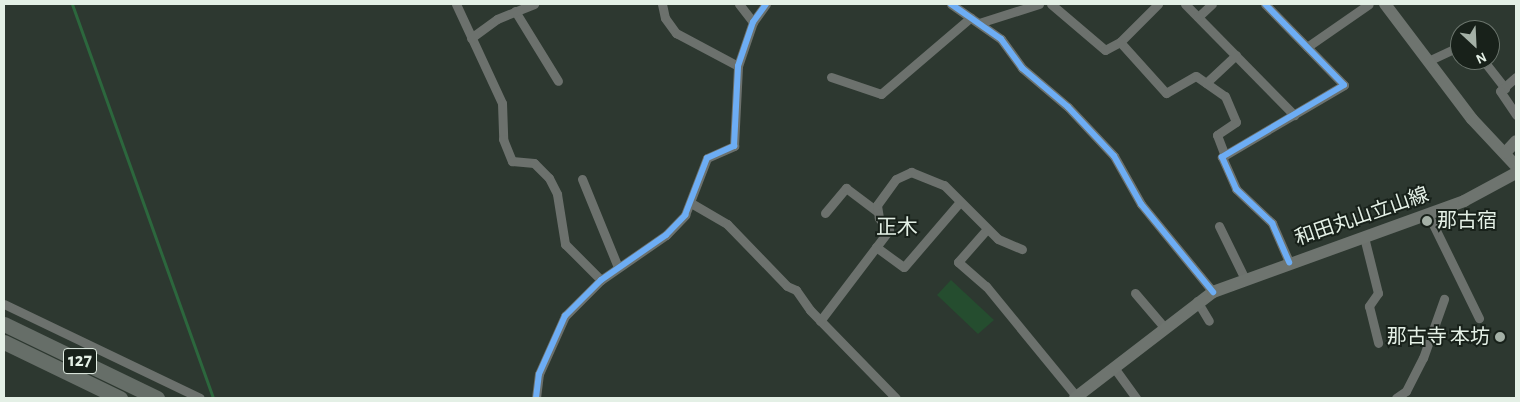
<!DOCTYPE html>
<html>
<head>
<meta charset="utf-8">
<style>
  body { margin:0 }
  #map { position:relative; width:1520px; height:402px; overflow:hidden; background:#2d3830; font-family:"Alegreya Sans","Noto Sans JP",sans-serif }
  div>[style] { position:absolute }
  .green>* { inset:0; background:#254d2f }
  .stream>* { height:3px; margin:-1.5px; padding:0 1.5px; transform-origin:1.5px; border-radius:1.5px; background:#2c673d }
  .street>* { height:9px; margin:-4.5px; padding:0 4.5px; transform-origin:4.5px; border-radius:4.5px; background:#6c716d }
  .secondary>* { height:12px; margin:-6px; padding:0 6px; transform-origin:6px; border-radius:6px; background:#6e746f }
  .highway>* { height:15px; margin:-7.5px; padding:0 7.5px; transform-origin:7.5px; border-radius:7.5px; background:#666e68 }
  .cycleway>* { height:6px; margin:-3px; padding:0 3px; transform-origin:3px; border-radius:3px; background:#6dadf4 }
  .dots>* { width:14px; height:14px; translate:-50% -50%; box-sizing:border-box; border:2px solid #18211a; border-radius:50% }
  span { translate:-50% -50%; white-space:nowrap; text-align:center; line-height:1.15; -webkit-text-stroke:4px #18211a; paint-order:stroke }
  .shield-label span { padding:1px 4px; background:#18211a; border:1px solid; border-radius:4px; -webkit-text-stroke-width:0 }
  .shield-label { font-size:19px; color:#e4f0e6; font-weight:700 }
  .street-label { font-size:20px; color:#e4f0e6 }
  .poi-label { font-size:20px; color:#e4f0e6 }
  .left { translate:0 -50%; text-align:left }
  .right { translate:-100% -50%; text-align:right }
  .neighbourhood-label { font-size:21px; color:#e4f0e6 }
  .frame { position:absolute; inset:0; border:5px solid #e4f0e6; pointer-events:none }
  .north { position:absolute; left:1450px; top:20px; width:50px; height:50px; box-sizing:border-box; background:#18211a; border:1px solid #6a746c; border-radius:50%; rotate:155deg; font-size:14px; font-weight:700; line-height:20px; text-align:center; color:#e4f0e6 }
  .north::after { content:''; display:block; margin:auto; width:18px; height:22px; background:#a4b0a6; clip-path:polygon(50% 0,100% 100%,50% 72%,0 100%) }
</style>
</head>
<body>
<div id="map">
  <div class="green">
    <div style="clip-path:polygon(951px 280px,994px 320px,978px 334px,937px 295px)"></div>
  </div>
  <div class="stream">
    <div style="left:72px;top:4px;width:418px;rotate:70.3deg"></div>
  </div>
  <div class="street">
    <div style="left:456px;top:4px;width:109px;rotate:65.1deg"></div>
    <div style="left:502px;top:103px;width:36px;rotate:88deg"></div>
    <div style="left:503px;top:139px;width:24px;rotate:68deg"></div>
    <div style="left:512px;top:161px;width:22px;rotate:5deg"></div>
    <div style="left:534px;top:163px;width:21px;rotate:45deg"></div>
    <div style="left:549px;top:178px;width:18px;rotate:63deg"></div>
    <div style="left:557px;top:194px;width:51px;rotate:80.9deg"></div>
    <div style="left:565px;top:244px;width:51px;rotate:45deg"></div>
    <div style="left:662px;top:4px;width:14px;rotate:78deg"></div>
    <div style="left:665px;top:18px;width:19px;rotate:54deg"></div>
    <div style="left:676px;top:33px;width:70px;rotate:28deg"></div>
    <div style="left:739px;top:4px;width:23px;rotate:52deg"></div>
    <div style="left:951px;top:4px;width:61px;rotate:35deg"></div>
    <div style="left:1001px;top:39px;width:36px;rotate:54deg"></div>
    <div style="left:1022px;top:68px;width:60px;rotate:40.3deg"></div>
    <div style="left:1068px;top:107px;width:67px;rotate:46.8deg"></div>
    <div style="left:1114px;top:156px;width:55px;rotate:60.6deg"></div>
    <div style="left:1141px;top:204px;width:114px;rotate:50.7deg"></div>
    <div style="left:1051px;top:4px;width:71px;rotate:40.4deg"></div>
    <div style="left:1105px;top:50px;width:17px;rotate:-28deg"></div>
    <div style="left:1120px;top:42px;width:54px;rotate:-45deg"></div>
    <div style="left:1185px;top:4px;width:156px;rotate:45.5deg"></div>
    <div style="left:1265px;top:4px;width:113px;rotate:45.7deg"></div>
    <div style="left:1344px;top:85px;width:142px;rotate:149.5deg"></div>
    <div style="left:1222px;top:157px;width:35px;rotate:66deg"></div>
    <div style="left:1236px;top:189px;width:50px;rotate:43.4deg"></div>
    <div style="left:1272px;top:223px;width:43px;rotate:66.4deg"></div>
    <div style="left:515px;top:11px;width:82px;rotate:58.4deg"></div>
    <div style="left:1198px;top:17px;width:19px;rotate:-43deg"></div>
    <div style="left:979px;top:23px;width:63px;rotate:-17.6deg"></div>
    <div style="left:471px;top:38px;width:32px;rotate:-36deg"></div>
    <div style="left:497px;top:19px;width:40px;rotate:-22deg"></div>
    <div style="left:1120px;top:42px;width:69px;rotate:48deg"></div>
    <div style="left:1166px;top:93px;width:34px;rotate:-30deg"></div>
    <div style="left:1196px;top:76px;width:35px;rotate:35deg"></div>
    <div style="left:1225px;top:96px;width:28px;rotate:67deg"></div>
    <div style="left:1236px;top:122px;width:23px;rotate:146deg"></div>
    <div style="left:1217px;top:135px;width:22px;rotate:69deg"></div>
    <div style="left:1307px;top:47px;width:75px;rotate:-34.7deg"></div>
    <div style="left:1483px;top:60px;width:36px;rotate:52deg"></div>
    <div style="left:1428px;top:61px;width:35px;rotate:-25deg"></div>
    <div style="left:831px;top:77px;width:53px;rotate:18.8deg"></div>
    <div style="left:881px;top:94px;width:118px;rotate:-40.5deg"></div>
    <div style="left:1516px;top:77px;width:21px;rotate:139deg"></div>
    <div style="left:1500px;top:91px;width:29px;rotate:56deg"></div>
    <div style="left:1206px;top:83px;width:41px;rotate:-43deg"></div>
    <div style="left:582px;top:179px;width:95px;rotate:67.8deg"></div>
    <div style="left:691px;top:203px;width:42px;rotate:30.3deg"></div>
    <div style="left:727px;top:224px;width:86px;rotate:45.9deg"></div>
    <div style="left:787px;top:286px;width:10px;rotate:24deg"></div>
    <div style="left:796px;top:290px;width:24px;rotate:55deg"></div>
    <div style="left:810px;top:310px;width:123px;rotate:45.7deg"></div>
    <div style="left:825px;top:213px;width:33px;rotate:-50deg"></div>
    <div style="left:846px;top:188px;width:38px;rotate:37deg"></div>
    <div style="left:1428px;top:214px;width:116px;rotate:63.9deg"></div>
    <div style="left:1219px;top:226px;width:59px;rotate:63.9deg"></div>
    <div style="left:987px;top:229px;width:44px;rotate:131.3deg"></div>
    <div style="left:958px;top:262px;width:37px;rotate:41deg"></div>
    <div style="left:986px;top:286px;width:144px;rotate:50.7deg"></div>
    <div style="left:1364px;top:237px;width:58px;rotate:76deg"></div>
    <div style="left:1378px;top:293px;width:16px;rotate:125deg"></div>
    <div style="left:1369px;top:306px;width:38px;rotate:76deg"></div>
    <div style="left:876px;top:247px;width:34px;rotate:36deg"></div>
    <div style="left:904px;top:267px;width:86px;rotate:-49.3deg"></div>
    <div style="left:1135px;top:293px;width:45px;rotate:49.5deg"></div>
    <div style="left:1197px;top:301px;width:23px;rotate:59deg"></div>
    <div style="left:4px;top:304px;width:217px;rotate:25.6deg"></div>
    <div style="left:820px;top:321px;width:114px;rotate:-52.8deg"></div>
    <div style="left:889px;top:230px;width:16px;rotate:-130deg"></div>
    <div style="left:879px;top:218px;width:13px;rotate:-99deg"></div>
    <div style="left:877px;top:205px;width:32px;rotate:-54deg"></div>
    <div style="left:896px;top:179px;width:17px;rotate:-25deg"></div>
    <div style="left:911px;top:172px;width:35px;rotate:22deg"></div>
    <div style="left:944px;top:185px;width:76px;rotate:45deg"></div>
    <div style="left:998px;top:239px;width:26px;rotate:23deg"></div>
    <div style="left:1115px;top:369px;width:36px;rotate:54deg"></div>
    <div style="left:536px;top:398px;width:24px;rotate:-83deg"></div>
    <div style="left:539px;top:374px;width:64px;rotate:-65.9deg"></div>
    <div style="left:565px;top:316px;width:51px;rotate:-45deg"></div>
    <div style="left:601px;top:280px;width:79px;rotate:-34.7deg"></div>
    <div style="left:666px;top:235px;width:28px;rotate:-46deg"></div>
    <div style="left:685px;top:215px;width:61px;rotate:-68.9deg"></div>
    <div style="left:707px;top:158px;width:30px;rotate:-24deg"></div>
    <div style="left:734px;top:146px;width:80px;rotate:-87.1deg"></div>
    <div style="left:738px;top:66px;width:46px;rotate:-71.2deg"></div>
    <div style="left:753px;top:22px;width:22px;rotate:-54deg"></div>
    <div style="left:1396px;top:398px;width:12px;rotate:-35deg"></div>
    <div style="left:1406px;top:391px;width:37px;rotate:-63deg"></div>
    <div style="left:1423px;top:358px;width:63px;rotate:-70.4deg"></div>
  </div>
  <div class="secondary">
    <div style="left:1385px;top:4px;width:144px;rotate:52.9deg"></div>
    <div style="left:1472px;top:119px;width:64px;rotate:46.9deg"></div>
    <div style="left:1505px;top:153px;width:16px;rotate:-47deg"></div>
    <div style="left:1075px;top:398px;width:174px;rotate:-37.5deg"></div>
    <div style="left:1213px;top:292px;width:267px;rotate:-19.9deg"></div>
    <div style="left:1464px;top:201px;width:59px;rotate:-28.3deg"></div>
  </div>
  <div class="highway">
    <div style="left:4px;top:324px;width:170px;rotate:25.8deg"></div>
    <div style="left:4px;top:342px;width:129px;rotate:25.8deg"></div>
  </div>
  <div class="cycleway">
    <div style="left:951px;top:4px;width:61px;rotate:35deg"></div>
    <div style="left:1001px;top:39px;width:36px;rotate:54deg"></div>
    <div style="left:1022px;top:68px;width:60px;rotate:40.3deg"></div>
    <div style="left:1068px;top:107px;width:67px;rotate:46.8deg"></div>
    <div style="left:1114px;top:156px;width:55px;rotate:60.6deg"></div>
    <div style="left:1141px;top:204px;width:114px;rotate:50.7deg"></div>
    <div style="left:1265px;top:4px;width:113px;rotate:45.7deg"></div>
    <div style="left:1344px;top:85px;width:142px;rotate:149.5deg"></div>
    <div style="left:1222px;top:157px;width:35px;rotate:66deg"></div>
    <div style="left:1236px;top:189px;width:50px;rotate:43.4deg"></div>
    <div style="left:1272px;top:223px;width:43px;rotate:66.4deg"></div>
    <div style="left:536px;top:398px;width:24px;rotate:-83deg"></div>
    <div style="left:539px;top:374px;width:64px;rotate:-65.9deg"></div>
    <div style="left:565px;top:316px;width:51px;rotate:-45deg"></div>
    <div style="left:601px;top:280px;width:79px;rotate:-34.7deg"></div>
    <div style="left:666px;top:235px;width:28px;rotate:-46deg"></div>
    <div style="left:685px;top:215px;width:61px;rotate:-68.9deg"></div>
    <div style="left:707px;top:158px;width:30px;rotate:-24deg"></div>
    <div style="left:734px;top:146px;width:80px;rotate:-87.1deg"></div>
    <div style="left:738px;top:66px;width:46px;rotate:-71.2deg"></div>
    <div style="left:753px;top:22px;width:22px;rotate:-54deg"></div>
  </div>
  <div class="dots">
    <div style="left:1427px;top:221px;background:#a4b0a6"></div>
    <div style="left:1500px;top:337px;background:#a4b0a6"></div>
  </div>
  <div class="shield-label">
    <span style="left:80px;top:361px">127</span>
  </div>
  <div class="street-label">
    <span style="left:1362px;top:217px;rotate:-19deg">和田丸山立山線</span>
  </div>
  <div class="poi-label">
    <span class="left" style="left:1437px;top:221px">那古宿</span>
    <span class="right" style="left:1490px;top:337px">那古寺 本坊</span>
  </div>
  <div class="neighbourhood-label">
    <span style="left:897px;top:228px">正木</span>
  </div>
  <div class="frame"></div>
  <div class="north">N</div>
</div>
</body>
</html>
